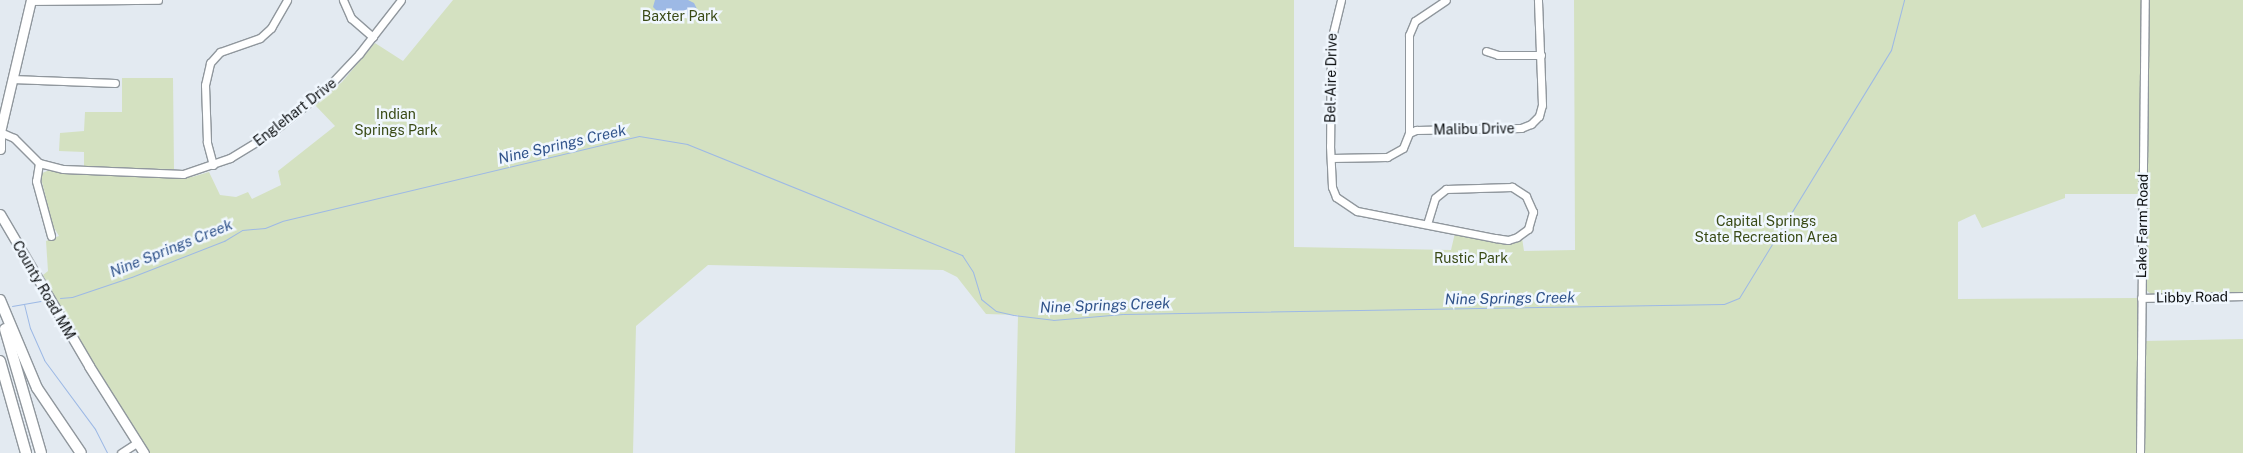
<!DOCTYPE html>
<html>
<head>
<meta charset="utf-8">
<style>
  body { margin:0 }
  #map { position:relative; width:2243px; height:453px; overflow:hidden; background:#e3eaf1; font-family:"Public Sans",sans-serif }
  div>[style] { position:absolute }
  .green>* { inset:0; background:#d4e1c1 }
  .water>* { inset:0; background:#9db9e5 }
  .stream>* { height:1px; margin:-0.5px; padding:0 0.5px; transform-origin:0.5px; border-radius:0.5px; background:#9db9e5 }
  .roads { filter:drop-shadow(1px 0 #90979d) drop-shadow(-1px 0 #90979d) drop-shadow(0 1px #90979d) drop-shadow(0 -1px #90979d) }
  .minor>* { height:7px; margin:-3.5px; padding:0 3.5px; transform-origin:3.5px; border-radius:3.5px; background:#fff }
  .major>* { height:9px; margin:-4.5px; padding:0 4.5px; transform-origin:4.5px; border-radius:4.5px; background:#fff }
  .highway>* { height:10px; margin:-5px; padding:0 5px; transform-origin:5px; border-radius:5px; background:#fff }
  span { translate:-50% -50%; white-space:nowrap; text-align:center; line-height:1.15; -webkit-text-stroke:5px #f0f7fe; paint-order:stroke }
  .park-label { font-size:14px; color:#394a15 }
  .street-label { font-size:14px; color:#0c0f11 }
  .water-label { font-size:15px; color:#31548b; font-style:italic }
</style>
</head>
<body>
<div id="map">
  <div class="green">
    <div style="clip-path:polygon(453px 0,1294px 0,1294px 247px,1451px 250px,1455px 233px,1508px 243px,1522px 238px,1524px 251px,1575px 250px,1574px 0,2142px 0,2139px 194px,2065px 194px,2065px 198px,1982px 228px,1975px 214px,1958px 222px,1958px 299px,2138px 298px,2137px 453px,1015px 453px,1018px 315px,986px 314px,957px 277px,943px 270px,708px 265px,636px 326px,633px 453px,146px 453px,101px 380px,43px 275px,48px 271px,46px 241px,59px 236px,53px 226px,40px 174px,47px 171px,192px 177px,209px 172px,220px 195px,236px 197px,248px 192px,252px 199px,281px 185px,278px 171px,335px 126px,315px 105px,342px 82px,375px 43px,403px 61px)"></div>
    <div style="clip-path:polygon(2149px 0,2243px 0,2243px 294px,2152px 295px,2145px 289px)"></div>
    <div style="clip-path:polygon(122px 78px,173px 78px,174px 169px,84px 168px,84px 152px,59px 151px,60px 133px,84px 131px,85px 112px,122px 112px)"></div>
    <div style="clip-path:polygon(2243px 339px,2243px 453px,2143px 453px,2144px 341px)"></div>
  </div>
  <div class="water">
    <div style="clip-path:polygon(655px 0,688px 0,694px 3px,697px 9px,687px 16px,662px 16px,653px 7px)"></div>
  </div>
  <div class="stream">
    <div style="left:60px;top:298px;width:12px;rotate:-5deg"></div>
    <div style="left:72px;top:297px;width:65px;rotate:-18.7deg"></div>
    <div style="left:134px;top:276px;width:97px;rotate:-21.3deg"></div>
    <div style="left:224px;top:241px;width:21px;rotate:-31deg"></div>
    <div style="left:242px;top:230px;width:23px;rotate:-5deg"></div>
    <div style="left:265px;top:228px;width:18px;rotate:-22deg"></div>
    <div style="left:282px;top:221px;width:367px;rotate:-13.4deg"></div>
    <div style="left:639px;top:136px;width:49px;rotate:9.5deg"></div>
    <div style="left:687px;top:144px;width:297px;rotate:22deg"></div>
    <div style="left:962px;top:255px;width:20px;rotate:57deg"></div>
    <div style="left:973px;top:272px;width:28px;rotate:73deg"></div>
    <div style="left:981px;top:299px;width:19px;rotate:39deg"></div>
    <div style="left:996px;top:311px;width:18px;rotate:13deg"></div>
    <div style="left:1014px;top:315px;width:39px;rotate:7deg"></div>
    <div style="left:1053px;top:320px;width:70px;rotate:-4.9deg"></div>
    <div style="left:1123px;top:314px;width:601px;rotate:-0.95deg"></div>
    <div style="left:1724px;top:304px;width:16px;rotate:-22deg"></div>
    <div style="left:1739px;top:298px;width:291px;rotate:-58.5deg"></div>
    <div style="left:1891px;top:50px;width:52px;rotate:-75.4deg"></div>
    <div style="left:24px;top:304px;width:25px;rotate:76deg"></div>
    <div style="left:30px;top:328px;width:35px;rotate:66deg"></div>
    <div style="left:44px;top:360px;width:86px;rotate:53.5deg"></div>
    <div style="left:95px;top:429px;width:27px;rotate:63deg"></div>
    <div style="left:12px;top:306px;width:29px;rotate:-10deg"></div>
  </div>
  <div class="roads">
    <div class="minor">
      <div style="left:343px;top:0;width:20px;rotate:66deg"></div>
      <div style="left:351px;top:18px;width:29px;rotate:41deg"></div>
      <div style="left:1341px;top:0;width:42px;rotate:103.7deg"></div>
      <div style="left:1331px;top:41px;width:105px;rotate:90.5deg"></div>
      <div style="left:1330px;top:146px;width:41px;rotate:87.2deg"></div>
      <div style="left:1332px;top:187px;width:11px;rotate:68deg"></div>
      <div style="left:1336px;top:197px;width:25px;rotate:34deg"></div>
      <div style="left:1357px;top:211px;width:141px;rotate:11.1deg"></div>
      <div style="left:1495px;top:238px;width:13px;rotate:9deg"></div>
      <div style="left:1508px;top:240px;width:9px;rotate:-18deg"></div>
      <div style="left:1517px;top:237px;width:14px;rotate:-36deg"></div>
      <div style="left:1528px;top:229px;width:18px;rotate:-74deg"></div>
      <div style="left:1533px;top:212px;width:17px;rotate:-114deg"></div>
      <div style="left:1526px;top:196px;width:17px;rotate:-147deg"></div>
      <div style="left:1512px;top:187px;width:66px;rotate:178.3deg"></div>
      <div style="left:1446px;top:189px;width:14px;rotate:141deg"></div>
      <div style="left:1435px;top:198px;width:27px;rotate:107deg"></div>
      <div style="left:31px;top:1px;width:127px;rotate:-0.5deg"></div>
      <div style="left:1486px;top:51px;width:13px;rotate:18deg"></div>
      <div style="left:1498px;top:55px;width:43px"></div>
      <div style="left:12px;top:79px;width:103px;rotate:2.2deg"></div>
      <div style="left:0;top:132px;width:15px;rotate:23deg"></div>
      <div style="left:14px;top:138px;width:35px;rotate:45deg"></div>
      <div style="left:39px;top:163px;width:18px;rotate:99deg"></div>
      <div style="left:36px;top:181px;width:57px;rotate:74.7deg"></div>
      <div style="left:1409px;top:133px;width:8px;rotate:-23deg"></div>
      <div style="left:1416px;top:130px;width:105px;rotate:-1.1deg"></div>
      <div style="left:1521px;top:128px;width:11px;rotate:-22deg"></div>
      <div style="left:1531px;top:124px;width:11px;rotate:-45deg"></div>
      <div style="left:1539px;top:116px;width:11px;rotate:-75deg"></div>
      <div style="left:1542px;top:105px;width:105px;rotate:-92.2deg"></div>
      <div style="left:1331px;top:158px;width:56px;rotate:-1deg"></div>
      <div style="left:1387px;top:157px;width:18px;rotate:-29deg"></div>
      <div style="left:1403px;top:148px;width:16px;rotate:-68deg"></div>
      <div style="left:1409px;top:133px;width:98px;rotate:-90deg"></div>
      <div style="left:1409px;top:35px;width:15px;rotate:-67deg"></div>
      <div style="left:1415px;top:21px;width:37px;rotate:-34deg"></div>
      <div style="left:39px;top:163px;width:25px;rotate:14deg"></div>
      <div style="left:63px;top:169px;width:120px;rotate:2.4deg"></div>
      <div style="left:183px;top:174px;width:50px;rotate:-18.8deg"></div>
      <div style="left:230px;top:158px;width:48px;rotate:-31.4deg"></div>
      <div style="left:271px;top:133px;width:69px;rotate:-38.5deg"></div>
      <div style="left:325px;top:90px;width:50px;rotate:-46.6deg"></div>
      <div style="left:359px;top:54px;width:68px;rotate:-52.1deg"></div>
      <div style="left:213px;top:165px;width:24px;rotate:-105deg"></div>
      <div style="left:207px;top:142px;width:57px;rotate:-92deg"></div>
      <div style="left:205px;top:85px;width:23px;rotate:-77deg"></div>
      <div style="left:210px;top:63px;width:15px;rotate:-48deg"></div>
      <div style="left:220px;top:52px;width:42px;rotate:-19.3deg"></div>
      <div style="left:260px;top:38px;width:15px;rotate:-42deg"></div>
      <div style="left:271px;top:28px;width:32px;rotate:-60deg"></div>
      <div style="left:2141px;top:298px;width:102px;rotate:-1.1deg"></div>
      <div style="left:121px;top:453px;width:20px;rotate:-33deg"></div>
      <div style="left:2140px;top:453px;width:453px;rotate:-89.4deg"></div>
    </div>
    <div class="major">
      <div style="left:0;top:132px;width:136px;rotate:-76.8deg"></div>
      <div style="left:0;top:149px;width:17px;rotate:-90deg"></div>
      <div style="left:0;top:214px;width:176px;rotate:59.6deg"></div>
      <div style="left:89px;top:366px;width:103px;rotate:57.7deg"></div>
    </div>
    <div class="highway">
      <div style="left:0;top:300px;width:95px;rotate:67.2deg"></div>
      <div style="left:37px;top:388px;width:78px;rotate:55.9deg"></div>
      <div style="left:5px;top:329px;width:129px;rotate:73.8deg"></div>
      <div style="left:0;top:361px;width:96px;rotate:74.2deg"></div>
    </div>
  </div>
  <div class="park-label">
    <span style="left:680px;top:16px">Baxter Park</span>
    <span style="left:396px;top:122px">Indian<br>Springs Park</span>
    <span style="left:1766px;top:229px">Capital Springs<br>State Recreation Area</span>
    <span style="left:1471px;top:258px">Rustic Park</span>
  </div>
  <div class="street-label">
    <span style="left:1331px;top:78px;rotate:-89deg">Bel-Aire Drive</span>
    <span style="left:295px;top:112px;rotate:-38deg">Englehart Drive</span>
    <span style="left:1474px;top:129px;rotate:-1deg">Malibu Drive</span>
    <span style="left:2142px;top:226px;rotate:-89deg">Lake Farm Road</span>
    <span style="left:44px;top:290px;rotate:60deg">County Road MM</span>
    <span style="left:2192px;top:297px;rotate:-1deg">Libby Road</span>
  </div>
  <div class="water-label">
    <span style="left:562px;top:144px;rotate:-13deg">Nine Springs Creek</span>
    <span style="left:171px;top:248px;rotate:-22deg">Nine Springs Creek</span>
    <span style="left:1510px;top:298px;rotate:-1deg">Nine Springs Creek</span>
    <span style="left:1105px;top:305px;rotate:-2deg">Nine Springs Creek</span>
  </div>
</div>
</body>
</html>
